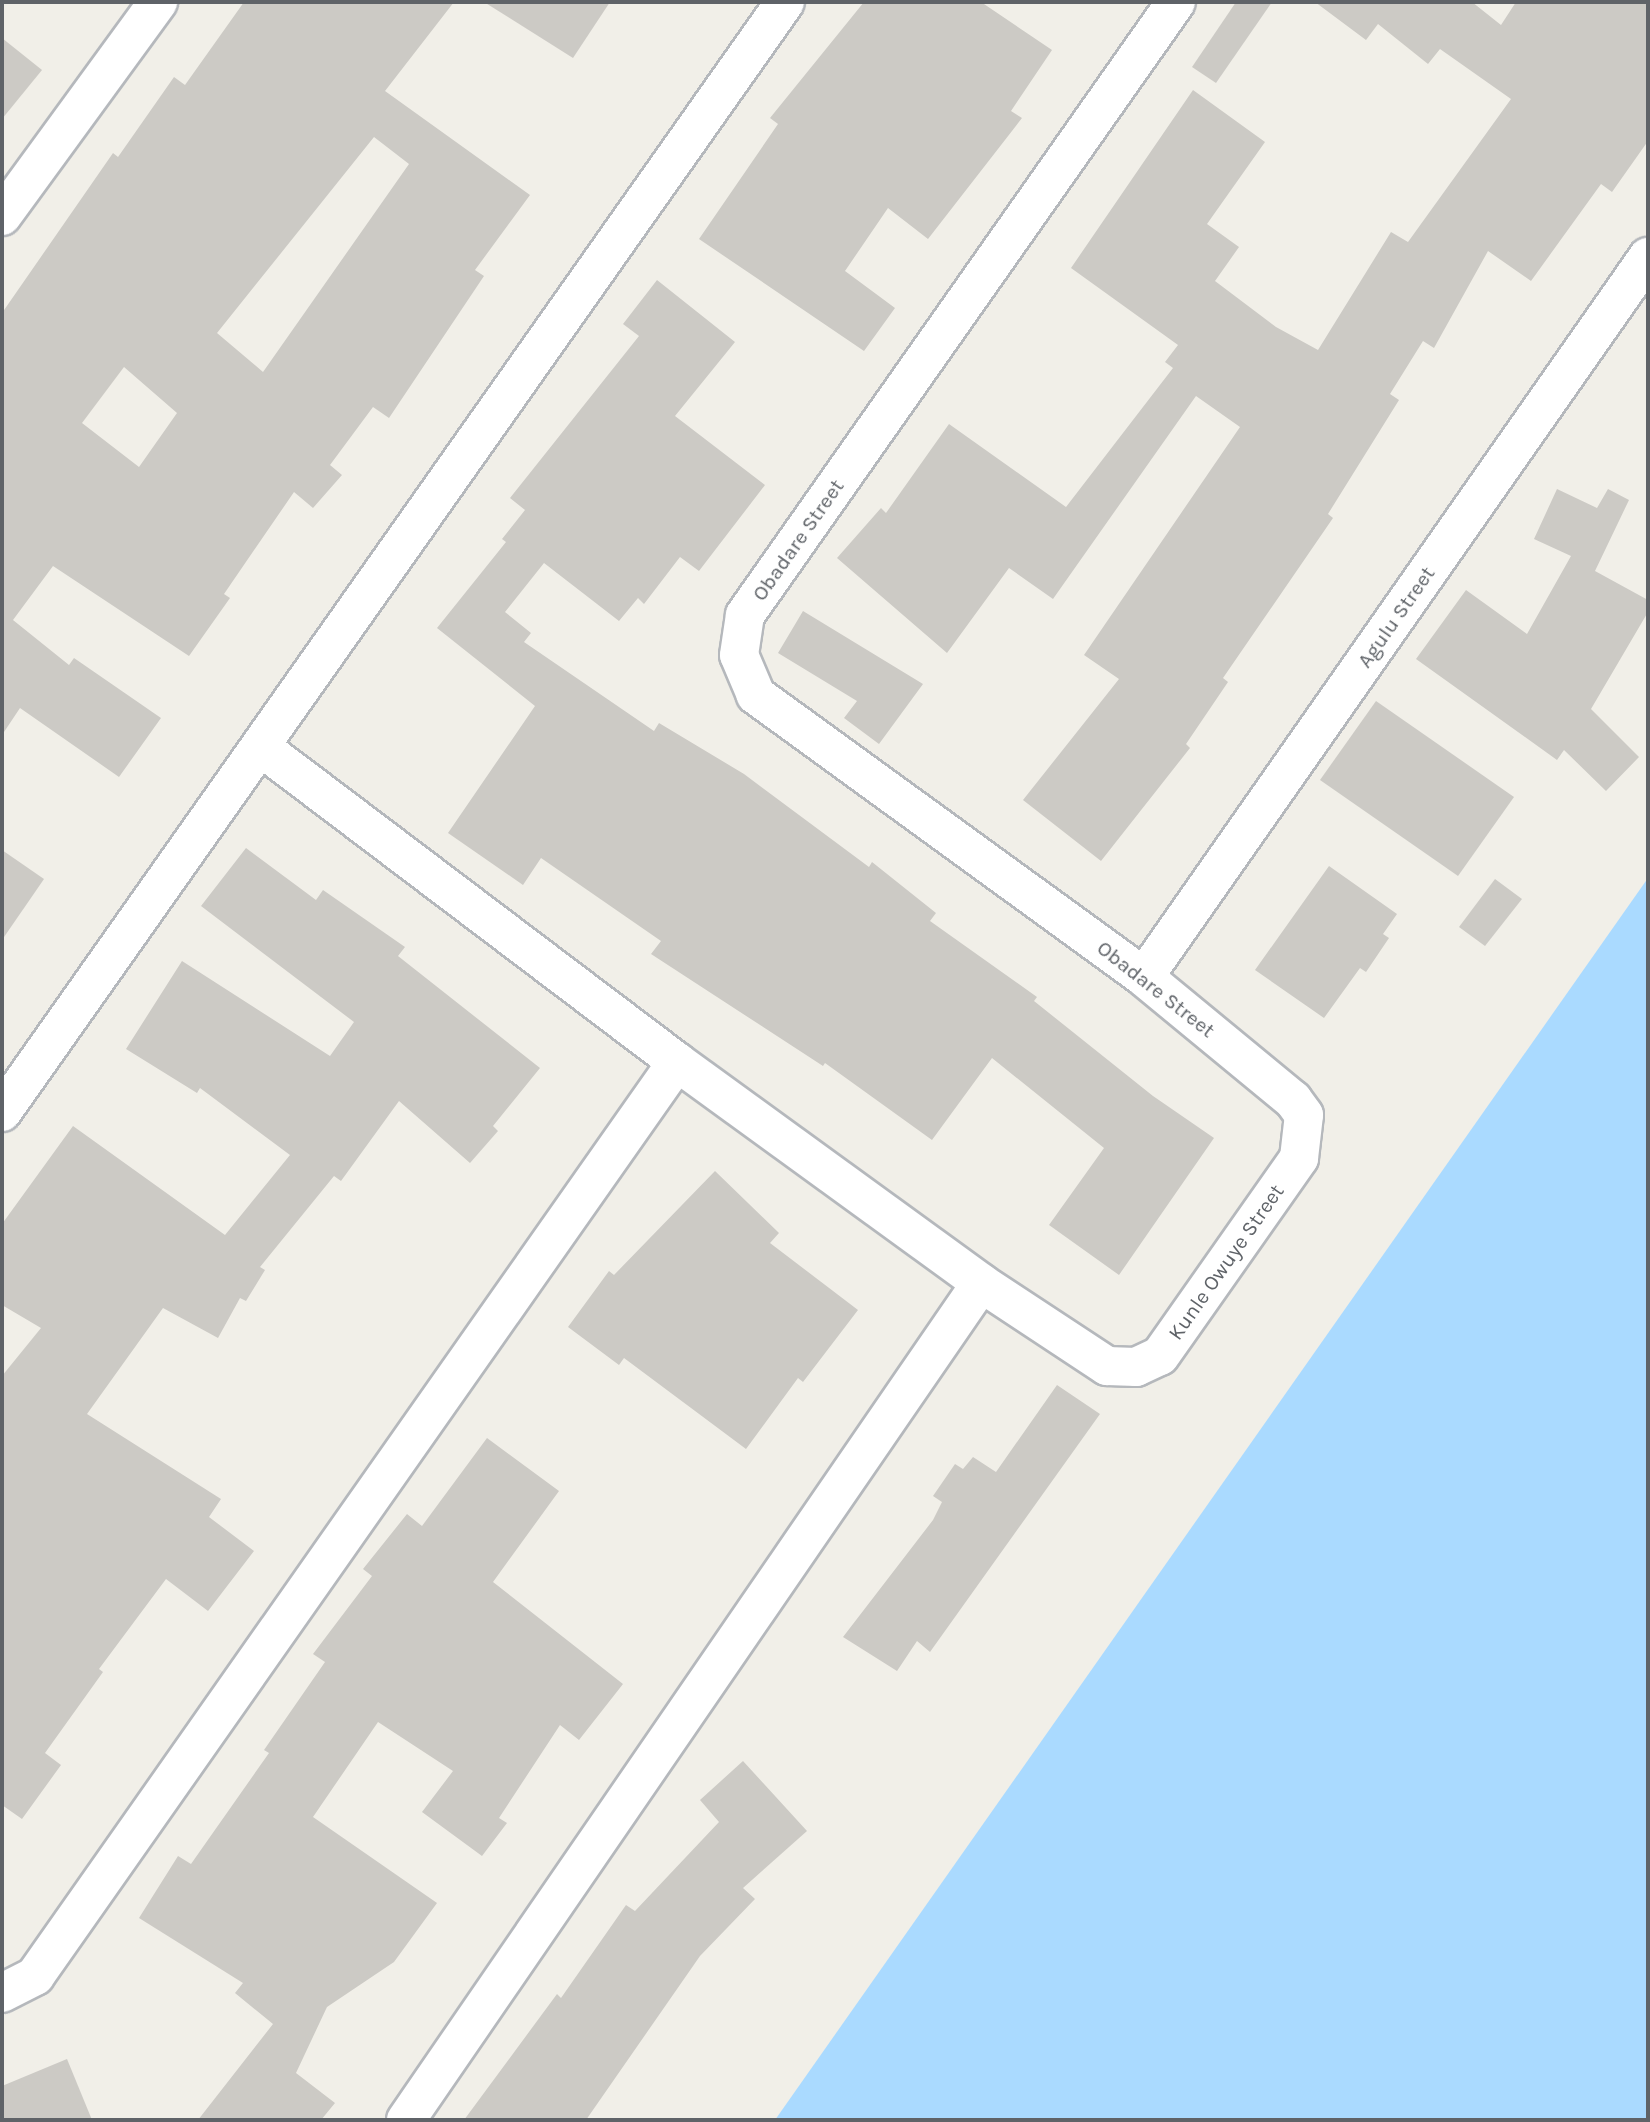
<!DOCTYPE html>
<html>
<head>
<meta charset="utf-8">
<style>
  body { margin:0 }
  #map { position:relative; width:1650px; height:2122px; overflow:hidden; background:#f1efe8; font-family:Karla,sans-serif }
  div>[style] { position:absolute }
  .water>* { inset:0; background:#aadaff }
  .building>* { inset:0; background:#cccac5 }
  .roads { filter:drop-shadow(2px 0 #b5b8bc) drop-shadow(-2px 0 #b5b8bc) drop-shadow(0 2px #b5b8bc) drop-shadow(0 -2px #b5b8bc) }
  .minor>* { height:38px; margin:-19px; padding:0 19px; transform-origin:19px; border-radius:19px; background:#fff }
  span { translate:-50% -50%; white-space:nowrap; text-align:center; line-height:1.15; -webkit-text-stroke:5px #fff; paint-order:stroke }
  .street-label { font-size:21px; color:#5f6368 }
  .frame { position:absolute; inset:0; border:4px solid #5f6368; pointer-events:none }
</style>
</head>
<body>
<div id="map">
  <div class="water">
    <div style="clip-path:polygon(1648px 878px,1648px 2120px,775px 2120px)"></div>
  </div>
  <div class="building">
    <div style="clip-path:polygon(evenodd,244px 2px,454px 2px,385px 91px,530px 195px,475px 270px,484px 276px,389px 418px,373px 407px,330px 465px,342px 475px,313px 508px,294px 492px,224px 594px,230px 598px,189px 656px,53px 566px,13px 620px,69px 665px,74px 658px,161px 718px,119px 777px,20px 708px,2px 735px,2px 313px,113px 153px,118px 157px,174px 77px,185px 85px,244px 2px,374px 137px,409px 164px,263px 372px,217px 333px,374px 137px,244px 2px,124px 367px,177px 413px,139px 467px,82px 423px,124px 367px)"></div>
    <div style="clip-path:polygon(484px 2px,610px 2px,573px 58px)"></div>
    <div style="clip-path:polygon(864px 2px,981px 2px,1052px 50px,1011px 111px,1022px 118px,928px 239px,888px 208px,845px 271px,895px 308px,864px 351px,699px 239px,778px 124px,770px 118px)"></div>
    <div style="clip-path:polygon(1236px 2px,1272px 2px,1216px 83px,1192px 67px)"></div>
    <div style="clip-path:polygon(1315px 2px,1472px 2px,1501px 25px,1516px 2px,1648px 2px,1648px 141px,1612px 192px,1601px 184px,1531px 281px,1488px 251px,1434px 348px,1423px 341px,1390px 394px,1399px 400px,1328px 514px,1333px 518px,1223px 678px,1228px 682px,1186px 744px,1190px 748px,1101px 861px,1023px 800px,1119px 679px,1084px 655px,1240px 427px,1196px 396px,1053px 599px,1009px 568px,947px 653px,837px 558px,881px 508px,886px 513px,949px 424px,1066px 507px,1173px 368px,1165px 362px,1178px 345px,1071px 268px,1193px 90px,1265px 142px,1207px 224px,1239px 247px,1215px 281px,1276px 327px,1318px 350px,1391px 232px,1408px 242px,1511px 99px,1440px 49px,1428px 64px,1378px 24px,1366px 40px)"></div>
    <div style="clip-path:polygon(2px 38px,42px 70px,2px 119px)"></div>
    <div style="clip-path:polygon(657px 280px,735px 342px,675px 416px,765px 485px,699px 571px,680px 557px,644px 604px,638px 598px,619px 621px,544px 563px,505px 612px,531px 633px,524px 642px,654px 731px,659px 723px,744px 774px,869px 867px,872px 862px,936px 913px,930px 921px,1037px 997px,1034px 1001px,1153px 1096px,1214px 1138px,1119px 1275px,1049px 1225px,1104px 1148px,992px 1058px,932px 1140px,825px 1063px,823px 1066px,651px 954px,661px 941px,541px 858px,523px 885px,448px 833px,535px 706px,437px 628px,506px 542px,502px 539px,525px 510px,510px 498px,639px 336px,623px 324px)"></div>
    <div style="clip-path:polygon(1557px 489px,1597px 508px,1608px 489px,1629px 500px,1595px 571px,1648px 600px,1648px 612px,1591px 709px,1639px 757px,1606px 791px,1564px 750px,1557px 760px,1416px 659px,1466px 590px,1527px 634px,1571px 556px,1534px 539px)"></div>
    <div style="clip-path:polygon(803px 611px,923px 684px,879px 744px,844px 718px,857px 701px,778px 653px)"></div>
    <div style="clip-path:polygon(1376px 701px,1514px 797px,1458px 876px,1320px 780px)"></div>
    <div style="clip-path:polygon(246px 848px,316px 900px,323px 890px,405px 947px,398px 956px,540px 1068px,493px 1126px,498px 1131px,470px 1163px,399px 1101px,341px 1181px,334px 1176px,260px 1267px,265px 1270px,246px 1301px,240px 1298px,218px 1338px,163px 1308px,87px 1414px,221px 1499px,209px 1517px,254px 1551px,208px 1611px,166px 1579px,99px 1669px,103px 1672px,45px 1753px,61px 1765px,22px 1819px,2px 1805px,2px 1376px,41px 1328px,2px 1305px,2px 1224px,73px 1126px,225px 1235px,290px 1155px,200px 1088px,197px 1093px,126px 1049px,182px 961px,330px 1056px,354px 1022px,201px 906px)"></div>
    <div style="clip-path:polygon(2px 850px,44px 879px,2px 940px)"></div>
    <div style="clip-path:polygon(1329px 866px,1397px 914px,1383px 934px,1389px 938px,1366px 972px,1360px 968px,1324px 1018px,1255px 970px)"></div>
    <div style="clip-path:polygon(1495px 879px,1522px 899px,1485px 946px,1459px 927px)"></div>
    <div style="clip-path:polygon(715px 1171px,779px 1233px,770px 1243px,858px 1310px,803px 1382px,798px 1378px,746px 1449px,624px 1358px,619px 1365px,568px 1327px,609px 1271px,614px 1275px)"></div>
    <div style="clip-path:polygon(1057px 1385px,1100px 1414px,930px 1652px,917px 1641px,897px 1671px,843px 1637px,933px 1520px,942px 1502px,933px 1496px,955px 1464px,963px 1469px,973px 1457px,996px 1472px)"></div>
    <div style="clip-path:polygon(487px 1438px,559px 1491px,493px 1582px,623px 1684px,579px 1740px,560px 1725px,499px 1818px,507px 1823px,482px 1856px,422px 1812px,453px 1771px,378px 1722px,313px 1817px,437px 1903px,394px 1962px,327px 2007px,296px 2073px,335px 2103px,321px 2120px,198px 2120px,273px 2024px,235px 1993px,243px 1983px,139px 1918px,178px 1856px,191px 1864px,269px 1753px,264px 1750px,325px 1662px,313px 1654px,372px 1576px,363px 1569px,407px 1514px,422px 1526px)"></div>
    <div style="clip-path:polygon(743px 1761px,807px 1831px,743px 1888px,755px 1899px,700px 1956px,586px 2120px,464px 2120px,557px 1994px,561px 1998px,626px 1905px,635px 1911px,719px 1822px,700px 1800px)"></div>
    <div style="clip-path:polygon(67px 2059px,92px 2120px,2px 2120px,2px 2086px)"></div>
  </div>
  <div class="roads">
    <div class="minor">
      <div style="left:2px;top:216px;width:265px;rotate:-53.9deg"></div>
      <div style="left:262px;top:748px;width:520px;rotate:37.11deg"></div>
      <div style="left:677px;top:1062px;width:376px;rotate:36deg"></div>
      <div style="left:981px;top:1283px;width:151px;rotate:33.4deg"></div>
      <div style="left:1107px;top:1366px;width:29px;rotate:2deg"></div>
      <div style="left:1136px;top:1367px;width:26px;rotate:-25deg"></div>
      <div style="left:1160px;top:1356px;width:242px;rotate:-54.9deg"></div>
      <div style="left:1299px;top:1158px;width:43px;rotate:-83.4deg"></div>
      <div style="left:1304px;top:1115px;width:19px;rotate:-126deg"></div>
      <div style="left:1293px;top:1100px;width:193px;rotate:-140.5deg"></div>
      <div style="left:1144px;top:977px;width:480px;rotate:-144deg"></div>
      <div style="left:756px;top:695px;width:43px;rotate:-113deg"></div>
      <div style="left:739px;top:655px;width:40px;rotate:-81.5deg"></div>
      <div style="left:745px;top:615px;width:749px;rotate:-54.89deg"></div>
      <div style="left:1144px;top:977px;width:879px;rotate:-55.01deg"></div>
      <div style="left:2px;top:1112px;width:1358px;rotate:-54.8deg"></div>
      <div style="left:2px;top:1993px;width:37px;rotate:-27deg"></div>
      <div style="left:35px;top:1976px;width:1117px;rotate:-54.92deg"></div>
      <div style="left:406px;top:2120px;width:1015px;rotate:-55.51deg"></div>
    </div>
  </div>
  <div class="street-label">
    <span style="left:798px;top:540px;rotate:-55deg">Obadare Street</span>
    <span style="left:1396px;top:617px;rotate:-55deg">Agulu Street</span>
    <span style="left:1156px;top:989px;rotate:38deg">Obadare Street</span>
    <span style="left:1226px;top:1262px;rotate:-55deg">Kunle Owuye Street</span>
  </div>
  <div class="frame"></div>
</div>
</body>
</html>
